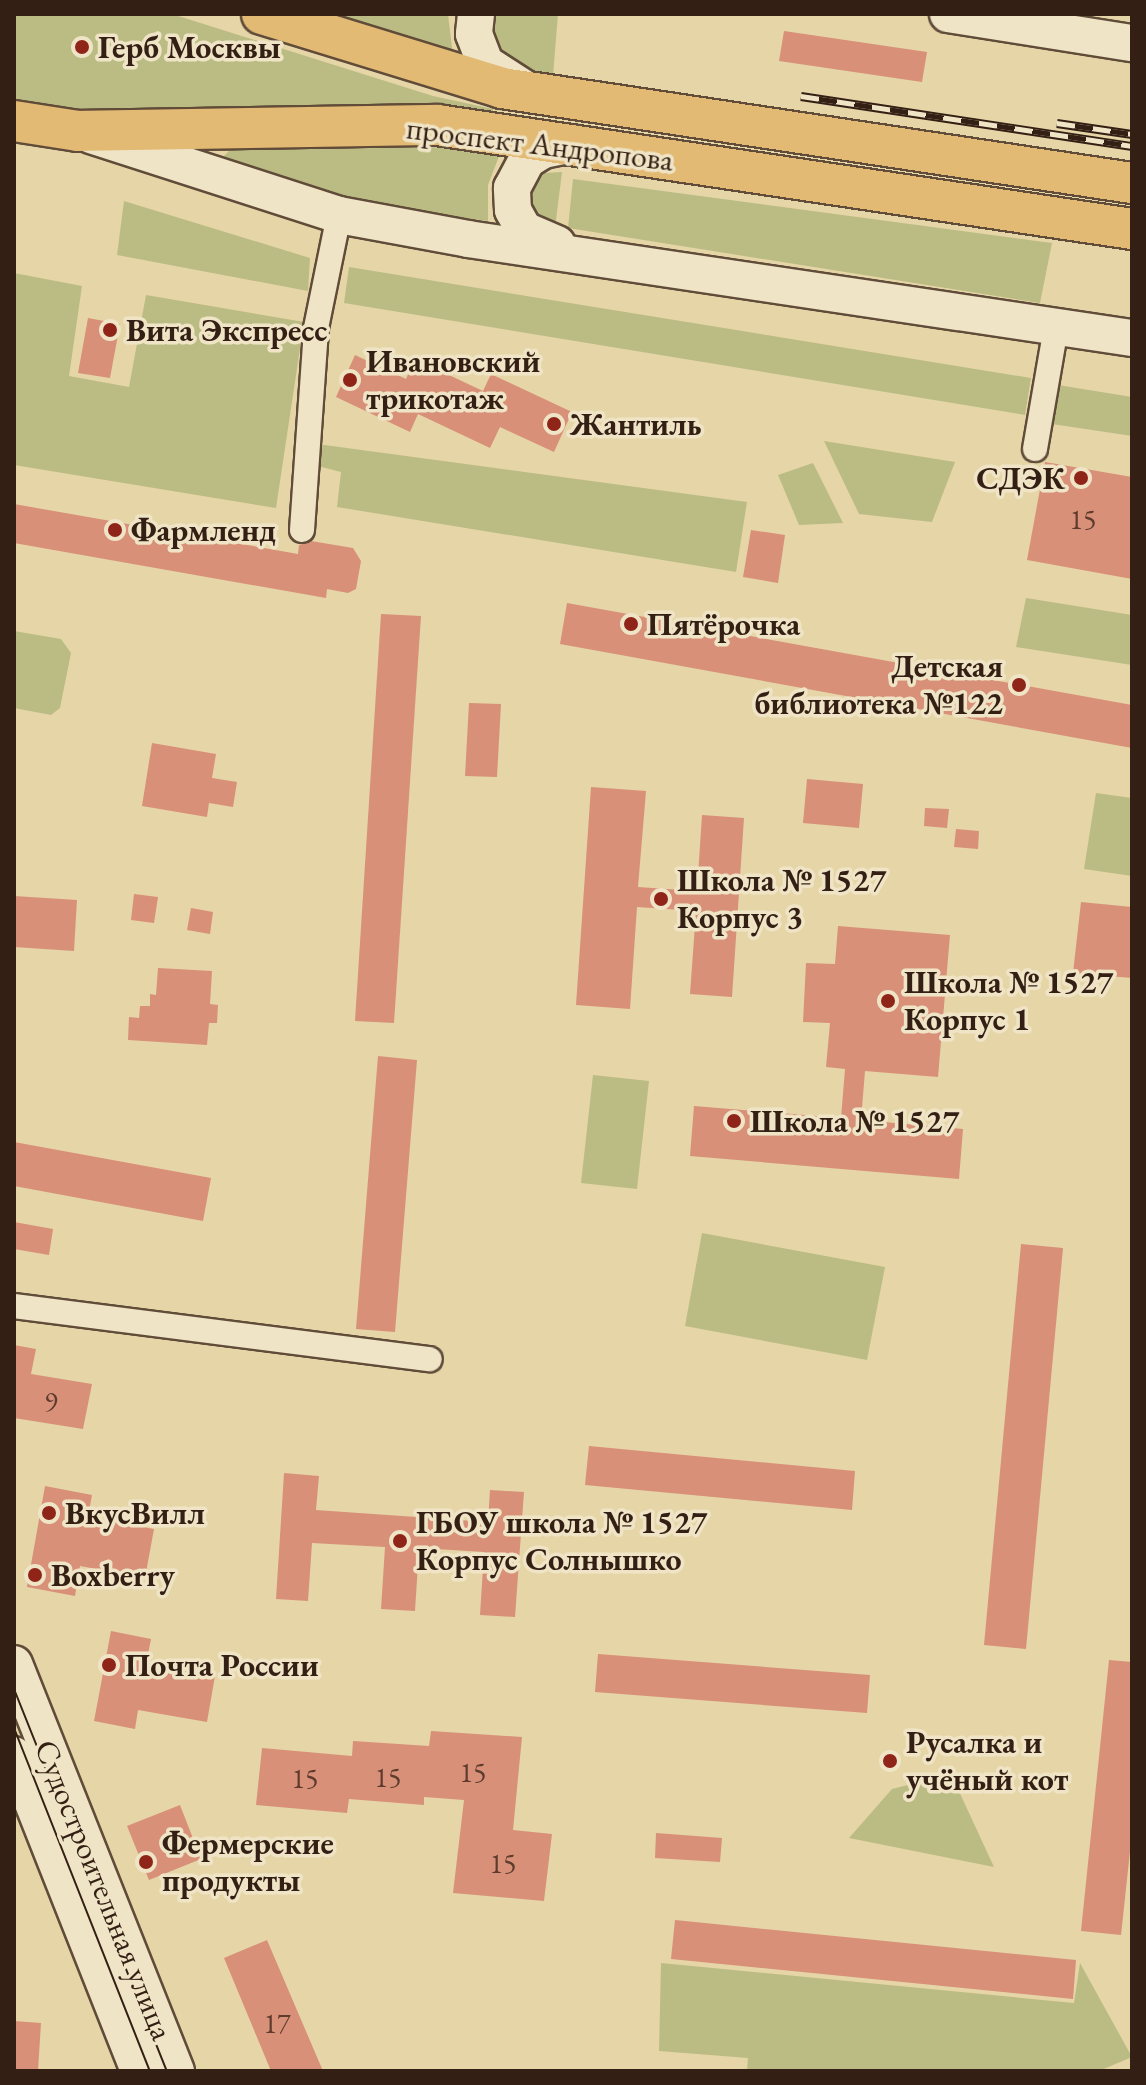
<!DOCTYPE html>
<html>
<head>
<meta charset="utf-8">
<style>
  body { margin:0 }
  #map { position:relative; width:1146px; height:2085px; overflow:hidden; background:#e6d5a7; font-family:"EB Garamond",serif }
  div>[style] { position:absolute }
  .green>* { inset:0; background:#bbbc83 }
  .building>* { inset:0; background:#d89079 }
  .roads { filter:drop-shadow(2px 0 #604c39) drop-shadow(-2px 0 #604c39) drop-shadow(0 2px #604c39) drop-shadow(0 -2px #604c39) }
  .street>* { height:24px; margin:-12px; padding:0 12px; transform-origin:12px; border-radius:12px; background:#efe4c6 }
  .secondary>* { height:36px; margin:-18px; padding:0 18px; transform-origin:18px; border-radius:18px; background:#efe4c6 }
  .primary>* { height:40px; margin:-20px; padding:0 20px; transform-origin:20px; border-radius:20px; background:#e3ba74 }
  .tram>* { height:2px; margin:-1px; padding:0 1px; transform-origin:1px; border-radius:1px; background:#341f14 }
  .rail>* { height:9px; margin-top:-4.5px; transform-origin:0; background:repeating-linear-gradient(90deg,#efe4c6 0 18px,#341f14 0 36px); box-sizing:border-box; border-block:2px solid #341f14 }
  .dots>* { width:22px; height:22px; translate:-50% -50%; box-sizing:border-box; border:4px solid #efe4c6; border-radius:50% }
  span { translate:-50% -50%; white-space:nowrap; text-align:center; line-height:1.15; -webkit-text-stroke:7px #efe4c6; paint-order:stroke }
  .number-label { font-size:28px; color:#5d3b2d }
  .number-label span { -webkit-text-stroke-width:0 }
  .poi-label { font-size:32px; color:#341f14; font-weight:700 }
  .left { translate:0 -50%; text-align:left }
  .right { translate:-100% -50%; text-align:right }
  .street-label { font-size:32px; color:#341f14 }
  .frame { position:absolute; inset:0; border:16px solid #341f14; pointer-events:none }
</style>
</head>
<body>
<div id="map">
  <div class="green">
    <div style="clip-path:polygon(14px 14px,172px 14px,433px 96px,493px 109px,493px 115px,77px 111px,14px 104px)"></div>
    <div style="clip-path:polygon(310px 14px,448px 14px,453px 56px)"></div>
    <div style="clip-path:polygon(495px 14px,558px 14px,553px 76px,515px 70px,498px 54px,492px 27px)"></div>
    <div style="clip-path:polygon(455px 147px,501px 151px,488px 185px,488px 221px,401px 210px,227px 166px,221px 159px,230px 150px)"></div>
    <div style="clip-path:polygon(562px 172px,555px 228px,540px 223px,532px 208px,532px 189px,544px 173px)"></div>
    <div style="clip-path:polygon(573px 179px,1052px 243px,1040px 303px,568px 228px)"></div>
    <div style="clip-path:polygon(124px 201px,310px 258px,308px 291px,117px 255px)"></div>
    <div style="clip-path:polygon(349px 267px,1031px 378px,1025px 415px,344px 303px)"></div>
    <div style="clip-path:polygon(14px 273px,82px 286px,69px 376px,129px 387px,146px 295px,304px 322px,276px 508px,14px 465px)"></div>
    <div style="clip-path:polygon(1058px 385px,1132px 397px,1132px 436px,1052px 424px)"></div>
    <div style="clip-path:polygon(824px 441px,955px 462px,932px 522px,859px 514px)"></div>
    <div style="clip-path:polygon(317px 444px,747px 502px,736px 572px,337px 507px,341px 472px,314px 465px)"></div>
    <div style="clip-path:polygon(813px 463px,843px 523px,799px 525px,778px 475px)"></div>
    <div style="clip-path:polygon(1026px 598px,1132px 615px,1132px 665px,1016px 647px)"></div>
    <div style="clip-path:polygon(14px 631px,61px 639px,71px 653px,60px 708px,51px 715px,14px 708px)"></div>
    <div style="clip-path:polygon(1096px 793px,1132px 798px,1132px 876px,1084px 869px)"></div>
    <div style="clip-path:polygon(593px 1075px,649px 1081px,637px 1189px,581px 1183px)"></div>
    <div style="clip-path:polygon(702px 1233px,885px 1267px,867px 1360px,685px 1326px)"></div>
    <div style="clip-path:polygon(951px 1774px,994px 1867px,849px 1838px,892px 1789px)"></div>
    <div style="clip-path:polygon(661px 1963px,1074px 2003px,1080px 1963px,1132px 2057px,1099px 2071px,747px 2071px,748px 2058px,659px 2051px)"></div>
  </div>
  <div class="building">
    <div style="clip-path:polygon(784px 31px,927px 52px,922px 82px,779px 61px)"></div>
    <div style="clip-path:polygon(88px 318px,120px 324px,110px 378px,78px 373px)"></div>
    <div style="clip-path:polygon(355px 355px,406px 379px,415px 359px,483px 391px,491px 374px,572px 412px,554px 452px,500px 427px,490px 448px,418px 414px,410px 432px,336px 397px)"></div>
    <div style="clip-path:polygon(1045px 462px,1132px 477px,1132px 579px,1027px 560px)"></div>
    <div style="clip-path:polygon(14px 504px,298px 554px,299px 545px,311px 541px,353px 548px,361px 561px,356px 589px,348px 593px,327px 589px,326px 598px,14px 543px)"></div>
    <div style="clip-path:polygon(751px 530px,785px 535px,778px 583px,743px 577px)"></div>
    <div style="clip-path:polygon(567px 603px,1132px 705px,1132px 748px,560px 644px)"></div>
    <div style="clip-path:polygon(381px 614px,421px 616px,394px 1023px,355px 1021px)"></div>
    <div style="clip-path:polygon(469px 703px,501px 704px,497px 777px,465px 776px)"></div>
    <div style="clip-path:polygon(152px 743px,216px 754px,212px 778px,237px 782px,233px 807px,209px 803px,207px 817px,142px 806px)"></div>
    <div style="clip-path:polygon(807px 779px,863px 784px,859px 828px,803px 823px)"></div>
    <div style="clip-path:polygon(591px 787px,646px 791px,638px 887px,697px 891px,702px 815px,744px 818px,732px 997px,690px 994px,696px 911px,637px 907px,630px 1009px,576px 1005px)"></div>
    <div style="clip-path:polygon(925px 808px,949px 809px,947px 828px,924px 826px)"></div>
    <div style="clip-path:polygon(956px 829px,979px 831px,978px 849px,954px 847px)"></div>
    <div style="clip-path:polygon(134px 894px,158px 897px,154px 923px,131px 920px)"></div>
    <div style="clip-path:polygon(14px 896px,77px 900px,74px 951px,14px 947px)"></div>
    <div style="clip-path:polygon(1081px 902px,1132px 907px,1132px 978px,1073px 973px)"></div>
    <div style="clip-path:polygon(191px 908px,213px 912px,210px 934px,187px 930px)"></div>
    <div style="clip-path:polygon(838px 926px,950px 935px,938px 1077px,865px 1071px,861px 1120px,963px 1129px,959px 1179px,690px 1156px,694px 1106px,841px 1118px,845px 1069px,826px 1067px,830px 1023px,803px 1022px,806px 963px,835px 964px)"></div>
    <div style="clip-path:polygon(158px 968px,212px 971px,210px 1004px,218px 1005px,217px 1023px,209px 1023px,207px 1045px,128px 1040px,129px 1017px,139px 1018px,140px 1006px,150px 1006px,150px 994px,156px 995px)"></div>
    <div style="clip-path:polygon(378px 1056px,417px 1060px,395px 1332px,356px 1329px)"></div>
    <div style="clip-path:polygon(14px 1142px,211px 1178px,203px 1221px,14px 1186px)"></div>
    <div style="clip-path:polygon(14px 1222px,53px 1229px,49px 1255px,14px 1249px)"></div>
    <div style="clip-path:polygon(1021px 1244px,1063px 1248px,1026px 1649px,984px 1645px)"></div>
    <div style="clip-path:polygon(14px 1345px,36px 1349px,31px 1374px,92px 1384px,83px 1429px,14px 1418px)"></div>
    <div style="clip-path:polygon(589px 1446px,855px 1471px,852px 1510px,585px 1485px)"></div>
    <div style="clip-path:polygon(284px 1473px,319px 1476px,316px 1510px,488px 1522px,490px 1490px,524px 1492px,515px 1617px,480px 1615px,484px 1552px,419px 1548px,415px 1611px,381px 1609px,385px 1547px,312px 1543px,308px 1601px,276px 1599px)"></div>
    <div style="clip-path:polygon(45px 1486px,92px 1495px,88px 1517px,154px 1529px,145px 1578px,80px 1566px,75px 1596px,27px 1587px)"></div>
    <div style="clip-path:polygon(111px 1631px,151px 1639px,146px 1664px,215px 1676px,207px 1722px,138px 1710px,135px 1729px,94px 1721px)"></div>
    <div style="clip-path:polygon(598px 1654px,870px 1675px,867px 1713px,595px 1692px)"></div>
    <div style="clip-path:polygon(1109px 1660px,1132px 1662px,1132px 1833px,1121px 1935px,1081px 1931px)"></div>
    <div style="clip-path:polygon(431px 1731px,522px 1737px,513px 1830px,552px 1834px,544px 1901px,453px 1893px,464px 1800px,424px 1797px,424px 1805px,349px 1799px,347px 1813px,256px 1805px,262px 1748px,352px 1756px,353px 1741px,429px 1746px)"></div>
    <div style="clip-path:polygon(180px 1805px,201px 1859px,149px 1880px,127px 1826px)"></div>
    <div style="clip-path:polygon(656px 1833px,722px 1838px,720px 1862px,655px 1858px)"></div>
    <div style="clip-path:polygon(675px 1920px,1076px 1960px,1073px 1999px,671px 1959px)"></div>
    <div style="clip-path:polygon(267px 1940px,317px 2057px,323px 2071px,271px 2071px,224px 1958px)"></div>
    <div style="clip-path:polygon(14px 2021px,41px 2023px,38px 2071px,14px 2071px)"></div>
  </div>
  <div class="roads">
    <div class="street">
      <div style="left:1035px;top:449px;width:124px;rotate:-80.2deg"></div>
      <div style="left:302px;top:530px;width:202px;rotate:-86deg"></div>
      <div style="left:316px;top:328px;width:115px;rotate:-78.5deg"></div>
      <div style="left:14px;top:1306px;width:419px;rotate:7.3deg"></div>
    </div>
    <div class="secondary">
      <div style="left:476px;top:14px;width:20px;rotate:96deg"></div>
      <div style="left:474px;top:34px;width:31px;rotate:69deg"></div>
      <div style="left:485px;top:63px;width:48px;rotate:33deg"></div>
      <div style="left:948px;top:14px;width:186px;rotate:9deg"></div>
      <div style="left:91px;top:135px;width:261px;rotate:17.9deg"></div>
      <div style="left:339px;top:215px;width:131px;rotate:10.5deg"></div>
      <div style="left:468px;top:239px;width:671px;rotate:8.48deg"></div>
      <div style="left:557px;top:244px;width:36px;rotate:-157deg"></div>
      <div style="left:524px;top:230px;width:23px;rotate:-119deg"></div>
      <div style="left:513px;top:210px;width:22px;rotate:-93deg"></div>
      <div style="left:512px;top:188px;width:32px;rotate:-62deg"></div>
      <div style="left:527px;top:160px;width:19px;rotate:-32deg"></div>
      <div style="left:543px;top:150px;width:33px;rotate:-11deg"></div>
      <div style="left:14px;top:1664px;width:438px;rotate:68.3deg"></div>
      <div style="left:14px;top:1755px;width:340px;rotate:68.4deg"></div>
    </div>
    <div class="primary">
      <div style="left:262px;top:14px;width:251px;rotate:17.1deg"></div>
      <div style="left:502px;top:88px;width:637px;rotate:8.58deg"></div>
      <div style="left:14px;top:121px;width:65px;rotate:8.9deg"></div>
      <div style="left:78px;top:131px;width:359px;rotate:-1deg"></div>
      <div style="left:437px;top:125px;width:703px;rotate:8.51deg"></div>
    </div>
  </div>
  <div class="tram">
    <div style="left:14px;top:1689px;width:412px;rotate:68.2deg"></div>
    <div style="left:14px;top:1728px;width:369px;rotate:68.4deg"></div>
  </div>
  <div class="rail">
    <div style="left:801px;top:96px;width:335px;rotate:8.6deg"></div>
    <div style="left:1057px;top:123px;width:76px;rotate:8.3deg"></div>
  </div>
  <div class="dots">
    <div style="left:82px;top:47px;background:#8f2418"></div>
    <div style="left:110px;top:330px;background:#8f2418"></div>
    <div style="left:350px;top:380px;background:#8f2418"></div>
    <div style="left:554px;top:424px;background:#8f2418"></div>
    <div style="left:1081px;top:478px;background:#8f2418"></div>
    <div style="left:115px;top:530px;background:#8f2418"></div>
    <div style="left:631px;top:624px;background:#8f2418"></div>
    <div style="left:1019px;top:685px;background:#8f2418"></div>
    <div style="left:661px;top:899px;background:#8f2418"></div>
    <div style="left:888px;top:1001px;background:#8f2418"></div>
    <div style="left:734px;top:1121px;background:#8f2418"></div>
    <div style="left:49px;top:1513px;background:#8f2418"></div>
    <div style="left:400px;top:1541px;background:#8f2418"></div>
    <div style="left:35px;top:1575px;background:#8f2418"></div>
    <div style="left:109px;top:1665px;background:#8f2418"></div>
    <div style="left:890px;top:1761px;background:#8f2418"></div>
    <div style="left:146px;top:1862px;background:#8f2418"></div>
  </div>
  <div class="number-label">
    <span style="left:1083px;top:519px">15</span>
    <span style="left:51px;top:1401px">9</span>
    <span style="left:473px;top:1772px">15</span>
    <span style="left:388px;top:1777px">15</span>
    <span style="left:305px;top:1778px">15</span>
    <span style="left:503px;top:1863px">15</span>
    <span style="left:277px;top:2023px">17</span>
  </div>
  <div class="poi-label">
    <span class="left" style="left:98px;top:47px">Герб Москвы</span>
    <span class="left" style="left:126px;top:330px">Вита Экспресс</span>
    <span class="left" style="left:366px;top:380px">Ивановский<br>трикотаж</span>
    <span class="left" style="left:570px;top:424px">Жантиль</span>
    <span class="right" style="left:1065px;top:478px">СДЭК</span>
    <span class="left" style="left:131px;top:530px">Фармленд</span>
    <span class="left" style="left:647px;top:624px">Пятёрочка</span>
    <span class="right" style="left:1003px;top:685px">Детская<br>библиотека №122</span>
    <span class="left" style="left:677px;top:899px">Школа № 1527<br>Корпус 3</span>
    <span class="left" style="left:904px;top:1001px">Школа № 1527<br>Корпус 1</span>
    <span class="left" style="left:750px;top:1121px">Школа № 1527</span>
    <span class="left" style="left:65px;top:1513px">ВкусВилл</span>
    <span class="left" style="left:416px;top:1541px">ГБОУ школа № 1527<br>Корпус Солнышко</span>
    <span class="left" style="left:51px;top:1575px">Boxberry</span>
    <span class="left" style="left:125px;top:1665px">Почта России</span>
    <span class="left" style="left:906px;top:1761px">Русалка и<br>учёный кот</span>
    <span class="left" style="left:162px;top:1862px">Фермерские<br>продукты</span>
  </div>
  <div class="street-label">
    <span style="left:540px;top:144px;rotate:7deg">проспект Андропова</span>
    <span style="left:104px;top:1890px;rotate:68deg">Судостроительная улица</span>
  </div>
  <div class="frame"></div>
</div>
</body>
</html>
